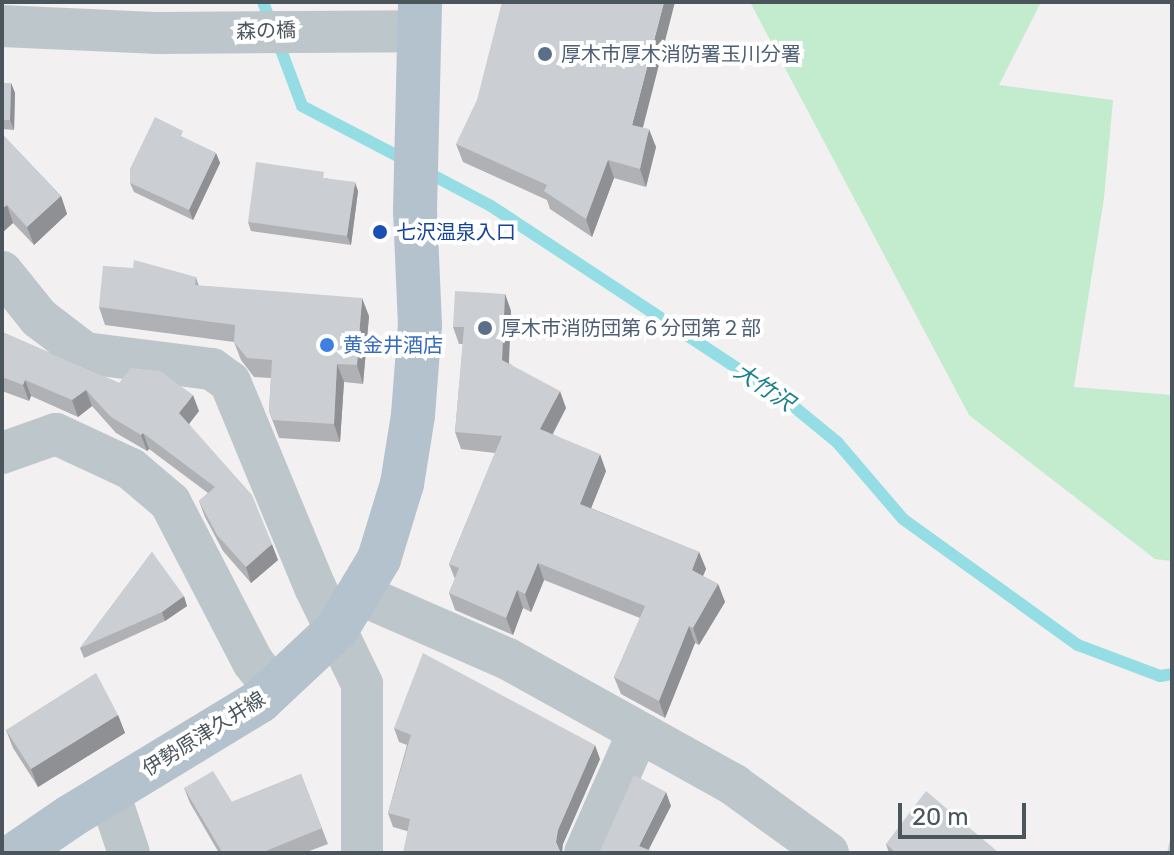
<!DOCTYPE html>
<html>
<head>
<meta charset="utf-8">
<style>
  body { margin:0 }
  #map { position:relative; width:1174px; height:855px; overflow:hidden; background:#f2f0f0; font-family:Rubik,"Noto Sans JP",sans-serif }
  div>[style] { position:absolute }
  .green>* { inset:0; background:#c3ebce }
  .stream>* { height:12px; margin:-6px; padding:0 6px; transform-origin:6px; border-radius:6px; background:#95dde4 }
  .minor>* { height:42px; margin:-21px; padding:0 21px; transform-origin:21px; border-radius:21px; background:#bdc6cb }
  .major>* { height:44px; margin:-22px; padding:0 22px; transform-origin:22px; border-radius:22px; background:#b3c2cc }
  .wall>* { inset:0; background:#afb1b5 }
  .shaded-wall>* { inset:0; background:#8e9093 }
  .building>* { inset:0; background:#cbced2 }
  .dots>* { width:22px; height:22px; translate:-50% -50%; box-sizing:border-box; border:4px solid #fff; border-radius:50% }
  span { translate:-50% -50%; white-space:nowrap; text-align:center; line-height:1.15; -webkit-text-stroke:8px #fff; paint-order:stroke }
  .street-label { font-size:20px; color:#4a555c }
  .service-label { font-size:20px; color:#4e5e75 }
  .left { translate:0 -50%; text-align:left }
  .transit-label { font-size:20px; color:#164399 }
  .shop-label { font-size:20px; color:#366cbe }
  .water-label { font-size:22px; color:#198089; font-style:italic }
  .frame { position:absolute; inset:0; border:4px solid #4a555c; pointer-events:none }
  .scale { position:absolute; left:898px; top:803px; width:128px; height:36px; box-sizing:border-box; border:4px solid #4a555c; border-top:0; padding-left:10px; font-size:24px; line-height:28px; white-space:nowrap; color:#4a555c; -webkit-text-stroke:6px #fff; paint-order:stroke }
</style>
</head>
<body>
<div id="map">
  <div class="green">
    <div style="clip-path:polygon(750px 2px,1041px 2px,999px 85px,1113px 100px,1104px 198px,1074px 387px,1172px 395px,1172px 561px,1155px 559px,969px 415px)"></div>
  </div>
  <div class="stream">
    <div style="left:263px;top:2px;width:111px;rotate:69.4deg"></div>
    <div style="left:302px;top:106px;width:119px;rotate:27.6deg"></div>
    <div style="left:423px;top:170px;width:77px;rotate:27.9deg"></div>
    <div style="left:491px;top:206px;width:354px;rotate:33.4deg"></div>
    <div style="left:787px;top:401px;width:65px;rotate:39.4deg"></div>
    <div style="left:837px;top:442px;width:101px;rotate:49.4deg"></div>
    <div style="left:903px;top:519px;width:216px;rotate:35.8deg"></div>
    <div style="left:1078px;top:645px;width:88px;rotate:20.7deg"></div>
    <div style="left:1160px;top:676px;width:12px;rotate:-9deg"></div>
  </div>
  <div class="minor">
    <div style="left:2px;top:26px;width:157px;rotate:2.6deg"></div>
    <div style="left:159px;top:33px;width:261px;rotate:-0.4deg"></div>
    <div style="left:2px;top:272px;width:59px;rotate:51.2deg"></div>
    <div style="left:39px;top:318px;width:58px;rotate:37.3deg"></div>
    <div style="left:85px;top:353px;width:128px;rotate:7.2deg"></div>
    <div style="left:212px;top:369px;width:22px;rotate:36deg"></div>
    <div style="left:230px;top:382px;width:222px;rotate:67.5deg"></div>
    <div style="left:315px;top:587px;width:108px;rotate:64.1deg"></div>
    <div style="left:362px;top:684px;width:169px;rotate:90deg"></div>
    <div style="left:2px;top:453px;width:57px;rotate:-19.4deg"></div>
    <div style="left:56px;top:434px;width:83px;rotate:25deg"></div>
    <div style="left:131px;top:469px;width:51px;rotate:40.2deg"></div>
    <div style="left:170px;top:502px;width:180px;rotate:62.6deg"></div>
    <div style="left:253px;top:662px;width:34px;rotate:52deg"></div>
    <div style="left:359px;top:594px;width:163px;rotate:23.6deg"></div>
    <div style="left:508px;top:659px;width:259px;rotate:29.1deg"></div>
    <div style="left:734px;top:785px;width:116px;rotate:35.9deg"></div>
    <div style="left:109px;top:793px;width:63px;rotate:71.6deg"></div>
    <div style="left:585px;top:853px;width:131px;rotate:-66.2deg"></div>
  </div>
  <div class="major">
    <div style="left:17px;top:853px;width:65px;rotate:-34.4deg"></div>
    <div style="left:71px;top:816px;width:221px;rotate:-31.3deg"></div>
    <div style="left:260px;top:701px;width:105px;rotate:-43.1deg"></div>
    <div style="left:337px;top:629px;width:82px;rotate:-59deg"></div>
    <div style="left:379px;top:559px;width:78px;rotate:-73deg"></div>
    <div style="left:402px;top:484px;width:70px;rotate:-80.9deg"></div>
    <div style="left:413px;top:415px;width:90px;rotate:-85.6deg"></div>
    <div style="left:420px;top:325px;width:115px;rotate:-92.5deg"></div>
    <div style="left:415px;top:210px;width:208px;rotate:-88.6deg"></div>
  </div>
  <div class="wall">
    <div style="clip-path:polygon(2px 83px,11px 83px,15px 93px,14px 130px,2px 129px)"></div>
    <div style="clip-path:polygon(643px 128px,656px 147px,646px 187px,614px 178px,592px 237px,550px 209px,547px 200px,463px 162px,456px 144px)"></div>
    <div style="clip-path:polygon(2px 134px,61px 196px,67px 214px,34px 245px,13px 223px,2px 232px)"></div>
    <div style="clip-path:polygon(186px 139px,216px 153px,220px 163px,193px 220px,134px 192px,130px 183px)"></div>
    <div style="clip-path:polygon(326px 178px,358px 191px,351px 245px,251px 231px,248px 222px)"></div>
    <div style="clip-path:polygon(196px 277px,199px 286px,369px 316px,363px 384px,344px 382px,340px 442px,279px 438px,269px 411px,271px 378px,254px 377px,241px 360px,234px 342px,105px 325px,99px 307px)"></div>
    <div style="clip-path:polygon(505px 294px,511px 311px,509px 363px,566px 408px,553px 434px,606px 471px,591px 508px,699px 552px,706px 569px,703px 576px,718px 584px,725px 602px,699px 645px,695px 643px,665px 718px,621px 694px,614px 677px,640px 618px,544px 580px,531px 612px,523px 608px,513px 635px,455px 610px,449px 593px,455px 579px,449px 564px,495px 453px,461px 449px,455px 432px,463px 344px,459px 344px,453px 327px)"></div>
    <div style="clip-path:polygon(2px 332px,119px 383px,199px 411px,189px 424px,278px 560px,251px 583px,223px 551px,205px 517px,199px 501px,208px 493px,149px 449px,147px 451px,116px 433px,92px 406px,78px 417px,31px 396px,29px 401px,2px 391px)"></div>
    <div style="clip-path:polygon(152px 552px,187px 606px,165px 621px,84px 658px,80px 648px)"></div>
    <div style="clip-path:polygon(118px 715px,125px 733px,38px 787px,13px 748px,6px 730px)"></div>
    <div style="clip-path:polygon(394px 728px,600px 759px,563px 844px,407px 831px,393px 827px,388px 813px,407px 745px,399px 742px)"></div>
    <div style="clip-path:polygon(301px 774px,328px 844px,304px 853px,219px 853px,190px 803px,184px 788px,232px 802px)"></div>
    <div style="clip-path:polygon(886px 844px,998px 852px,999px 853px,889px 853px)"></div>
  </div>
  <div class="shaded-wall">
    <div style="clip-path:polygon(664px 2px,675px 2px,639px 143px,632px 125px)"></div>
    <div style="clip-path:polygon(11px 83px,15px 93px,14px 130px,10px 120px)"></div>
    <div style="clip-path:polygon(649px 129px,656px 147px,646px 187px,640px 169px)"></div>
    <div style="clip-path:polygon(216px 153px,220px 163px,193px 220px,189px 210px)"></div>
    <div style="clip-path:polygon(608px 160px,614px 178px,592px 237px,586px 219px)"></div>
    <div style="clip-path:polygon(355px 182px,358px 191px,351px 245px,347px 236px)"></div>
    <div style="clip-path:polygon(61px 196px,67px 214px,34px 245px,27px 227px)"></div>
    <div style="clip-path:polygon(7px 205px,13px 223px,2px 233px,2px 209px)"></div>
    <div style="clip-path:polygon(505px 294px,511px 311px,508px 377px,502px 360px)"></div>
    <div style="clip-path:polygon(362px 298px,369px 316px,363px 384px,357px 365px)"></div>
    <div style="clip-path:polygon(337px 364px,344px 382px,340px 442px,334px 424px)"></div>
    <div style="clip-path:polygon(25px 380px,31px 396px,29px 401px,23px 385px)"></div>
    <div style="clip-path:polygon(86px 390px,92px 406px,78px 417px,72px 400px)"></div>
    <div style="clip-path:polygon(560px 391px,566px 408px,546px 446px,540px 429px)"></div>
    <div style="clip-path:polygon(193px 395px,199px 411px,185px 429px,179px 413px)"></div>
    <div style="clip-path:polygon(143px 433px,149px 449px,147px 451px,141px 435px)"></div>
    <div style="clip-path:polygon(600px 454px,606px 471px,586px 521px,580px 504px)"></div>
    <div style="clip-path:polygon(272px 544px,278px 560px,251px 583px,246px 567px)"></div>
    <div style="clip-path:polygon(699px 552px,706px 569px,698px 587px,692px 570px)"></div>
    <div style="clip-path:polygon(538px 563px,544px 580px,531px 612px,525px 594px)"></div>
    <div style="clip-path:polygon(718px 584px,725px 602px,699px 645px,693px 628px)"></div>
    <div style="clip-path:polygon(517px 590px,523px 608px,513px 635px,506px 618px)"></div>
    <div style="clip-path:polygon(184px 596px,187px 606px,165px 621px,162px 612px)"></div>
    <div style="clip-path:polygon(689px 626px,695px 643px,665px 718px,659px 701px)"></div>
    <div style="clip-path:polygon(118px 715px,125px 733px,38px 787px,31px 769px)"></div>
    <div style="clip-path:polygon(595px 745px,600px 759px,563px 844px,562px 853px,560px 853px,556px 842px,558px 830px)"></div>
    <div style="clip-path:polygon(666px 792px,671px 806px,647px 853px,639px 846px)"></div>
  </div>
  <div class="building">
    <div style="clip-path:polygon(502px 2px,664px 2px,632px 125px,649px 129px,640px 169px,608px 160px,586px 219px,544px 191px,547px 185px,456px 144px,477px 100px)"></div>
    <div style="clip-path:polygon(2px 83px,11px 83px,10px 120px,2px 120px)"></div>
    <div style="clip-path:polygon(155px 117px,183px 131px,181px 136px,216px 153px,189px 210px,130px 183px,130px 169px)"></div>
    <div style="clip-path:polygon(2px 134px,61px 196px,27px 227px,7px 205px,2px 209px)"></div>
    <div style="clip-path:polygon(256px 162px,324px 172px,323px 178px,355px 182px,347px 236px,248px 222px)"></div>
    <div style="clip-path:polygon(134px 260px,196px 277px,195px 285px,362px 298px,357px 365px,337px 364px,334px 424px,273px 420px,269px 411px,272px 360px,247px 358px,234px 342px,235px 325px,99px 307px,103px 266px,133px 268px)"></div>
    <div style="clip-path:polygon(455px 291px,505px 294px,502px 360px,560px 391px,540px 429px,600px 454px,580px 504px,699px 552px,692px 570px,718px 584px,693px 628px,689px 626px,659px 701px,614px 677px,645px 606px,538px 563px,525px 594px,517px 590px,506px 618px,449px 593px,459px 568px,449px 564px,502px 436px,455px 432px,464px 327px,453px 327px)"></div>
    <div style="clip-path:polygon(2px 332px,119px 383px,131px 368px,160px 371px,193px 395px,179px 413px,252px 495px,272px 544px,246px 567px,217px 535px,199px 501px,215px 487px,143px 433px,141px 435px,111px 417px,86px 390px,72px 400px,25px 380px,23px 385px,2px 377px)"></div>
    <div style="clip-path:polygon(152px 552px,184px 596px,162px 612px,80px 648px)"></div>
    <div style="clip-path:polygon(423px 653px,595px 745px,558px 830px,556px 842px,561px 853px,403px 853px,410px 819px,388px 813px,411px 735px,394px 728px)"></div>
    <div style="clip-path:polygon(96px 673px,118px 715px,31px 769px,6px 730px)"></div>
    <div style="clip-path:polygon(213px 771px,232px 802px,301px 774px,322px 828px,261px 853px,220px 853px,222px 852px,184px 788px)"></div>
    <div style="clip-path:polygon(634px 775px,666px 792px,639px 846px,657px 853px,598px 853px,601px 849px)"></div>
    <div style="clip-path:polygon(926px 791px,998px 852px,998px 853px,896px 853px,886px 844px)"></div>
    <div style="clip-path:polygon(1171px 836px,1172px 836px,1172px 853px,1167px 853px)"></div>
  </div>
  <div class="dots">
    <div style="left:545px;top:54px;background:#5c6f8a"></div>
    <div style="left:380px;top:232px;background:#1a4fb4"></div>
    <div style="left:485px;top:328px;background:#5c6f8a"></div>
    <div style="left:327px;top:345px;background:#3f7fe0"></div>
  </div>
  <div class="street-label">
    <span style="left:266px;top:31px;rotate:-2deg">森の橋</span>
    <span style="left:204px;top:734px;rotate:-32deg">伊勢原津久井線</span>
  </div>
  <div class="service-label">
    <span class="left" style="left:561px;top:54px">厚木市厚木消防署玉川分署</span>
    <span class="left" style="left:501px;top:328px">厚木市消防団第６分団第２部</span>
  </div>
  <div class="transit-label">
    <span class="left" style="left:396px;top:232px">七沢温泉入口</span>
  </div>
  <div class="shop-label">
    <span class="left" style="left:343px;top:345px">黄金井酒店</span>
  </div>
  <div class="water-label">
    <span style="left:764px;top:387px;rotate:34deg">大竹沢</span>
  </div>
  <div class="frame"></div>
  <div class="scale">20 m</div>
</div>
</body>
</html>
